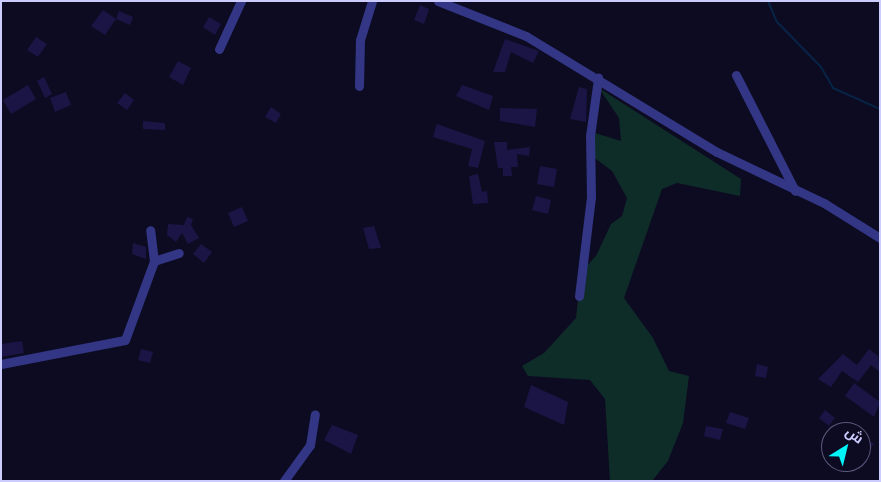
<!DOCTYPE html>
<html>
<head>
<meta charset="utf-8">
<style>
  body { margin:0 }
  #map { position:relative; width:881px; height:482px; overflow:hidden; background:#0d0b22; font-family:"Source Sans 3",Cairo,sans-serif }
  div>[style] { position:absolute }
  .green>* { inset:0; background:#0e2c28 }
  .stream>* { height:2px; margin:-1px; padding:0 1px; transform-origin:1px; border-radius:1px; background:#072345 }
  .building>* { inset:0; background:#1a1544 }
  .minor>* { height:9px; margin:-4.5px; padding:0 4.5px; transform-origin:4.5px; border-radius:4.5px; background:#323685 }
  span { translate:-50% -50%; white-space:nowrap; text-align:center; line-height:1.15; -webkit-text-stroke:4px #0d0b22; paint-order:stroke }
  .frame { position:absolute; inset:0; border:2px solid #cdccff; pointer-events:none }
  .north { position:absolute; left:821px; top:422px; width:50px; height:50px; box-sizing:border-box; background:#0d0b22; border:1px solid #5a587a; border-radius:50%; rotate:36deg; font-size:14px; font-weight:700; line-height:20px; text-align:center; color:#cdccff }
  .north::after { content:''; display:block; margin:auto; width:18px; height:22px; background:#00f5f7; clip-path:polygon(50% 0,100% 100%,50% 72%,0 100%) }
</style>
</head>
<body>
<div id="map">
  <div class="green">
    <div style="clip-path:polygon(599px 88px,741px 179px,740px 196px,677px 183px,662px 189px,624px 298px,653px 338px,669px 371px,689px 376px,683px 423px,668px 461px,652px 481px,610px 481px,605px 399px,590px 380px,528px 376px,522px 366px,544px 353px,576px 318px,581px 272px,596px 256px,611px 224px,622px 216px,627px 198px,612px 171px,592px 156px,595px 133px,621px 141px,619px 118px)"></div>
  </div>
  <div class="stream">
    <div style="left:768px;top:1px;width:23px;rotate:67deg"></div>
    <div style="left:777px;top:22px;width:63px;rotate:45.6deg"></div>
    <div style="left:821px;top:67px;width:24px;rotate:60deg"></div>
    <div style="left:833px;top:88px;width:51px;rotate:24.1deg"></div>
  </div>
  <div class="building">
    <div style="clip-path:polygon(420px 5px,429px 9px,424px 24px,414px 20px)"></div>
    <div style="clip-path:polygon(103px 10px,116px 19px,119px 11px,133px 17px,130px 25px,116px 19px,105px 35px,91px 26px)"></div>
    <div style="clip-path:polygon(209px 17px,221px 24px,215px 35px,203px 27px)"></div>
    <div style="clip-path:polygon(36px 37px,47px 44px,38px 57px,27px 50px)"></div>
    <div style="clip-path:polygon(505px 39px,539px 51px,533px 63px,511px 52px,505px 72px,493px 72px)"></div>
    <div style="clip-path:polygon(178px 61px,191px 68px,183px 85px,169px 77px)"></div>
    <div style="clip-path:polygon(44px 77px,52px 94px,45px 98px,37px 81px)"></div>
    <div style="clip-path:polygon(28px 85px,36px 99px,11px 114px,3px 100px)"></div>
    <div style="clip-path:polygon(462px 85px,493px 96px,489px 110px,456px 96px)"></div>
    <div style="clip-path:polygon(579px 87px,587px 89px,586px 122px,570px 119px)"></div>
    <div style="clip-path:polygon(66px 92px,71px 105px,55px 112px,50px 98px)"></div>
    <div style="clip-path:polygon(125px 93px,134px 100px,127px 110px,117px 103px)"></div>
    <div style="clip-path:polygon(271px 107px,281px 114px,276px 123px,265px 117px)"></div>
    <div style="clip-path:polygon(500px 108px,537px 109px,535px 127px,500px 121px)"></div>
    <div style="clip-path:polygon(143px 121px,165px 123px,165px 130px,143px 129px)"></div>
    <div style="clip-path:polygon(437px 124px,485px 141px,478px 168px,468px 166px,472px 149px,433px 137px)"></div>
    <div style="clip-path:polygon(494px 142px,507px 142px,507px 150px,530px 147px,529px 156px,517px 154px,518px 167px,511px 167px,512px 176px,503px 176px,503px 168px,498px 168px)"></div>
    <div style="clip-path:polygon(540px 166px,557px 169px,554px 187px,537px 184px)"></div>
    <div style="clip-path:polygon(478px 174px,482px 192px,487px 191px,488px 203px,473px 204px,469px 176px)"></div>
    <div style="clip-path:polygon(536px 196px,551px 200px,548px 214px,532px 210px)"></div>
    <div style="clip-path:polygon(242px 207px,248px 221px,234px 227px,228px 213px)"></div>
    <div style="clip-path:polygon(187px 217px,193px 219px,191px 225px,199px 238px,188px 244px,182px 233px,176px 242px,167px 235px,168px 224px,184px 225px)"></div>
    <div style="clip-path:polygon(374px 226px,381px 248px,369px 249px,363px 228px)"></div>
    <div style="clip-path:polygon(133px 243px,146px 247px,146px 259px,132px 254px)"></div>
    <div style="clip-path:polygon(201px 244px,212px 252px,204px 263px,193px 254px)"></div>
    <div style="clip-path:polygon(22px 341px,24px 353px,1px 357px,1px 344px)"></div>
    <div style="clip-path:polygon(141px 349px,153px 352px,150px 363px,138px 360px)"></div>
    <div style="clip-path:polygon(869px 349px,878px 356px,880px 372px,871px 365px,858px 382px,842px 371px,831px 387px,818px 379px,843px 354px,857px 365px)"></div>
    <div style="clip-path:polygon(757px 364px,768px 367px,766px 378px,755px 376px)"></div>
    <div style="clip-path:polygon(854px 383px,880px 402px,874px 417px,845px 396px)"></div>
    <div style="clip-path:polygon(531px 385px,568px 402px,564px 425px,524px 407px)"></div>
    <div style="clip-path:polygon(825px 410px,835px 418px,829px 426px,819px 418px)"></div>
    <div style="clip-path:polygon(730px 412px,749px 418px,745px 429px,726px 423px)"></div>
    <div style="clip-path:polygon(332px 425px,358px 435px,351px 454px,324px 440px)"></div>
    <div style="clip-path:polygon(706px 426px,723px 429px,720px 440px,704px 436px)"></div>
    <div style="clip-path:polygon(861px 435px,874px 444px,868px 452px,861px 447px)"></div>
  </div>
  <div class="minor">
    <div style="left:438px;top:1px;width:95px;rotate:21.7deg"></div>
    <div style="left:526px;top:36px;width:223px;rotate:31.3deg"></div>
    <div style="left:717px;top:152px;width:119px;rotate:25.5deg"></div>
    <div style="left:824px;top:203px;width:66px;rotate:32deg"></div>
    <div style="left:219px;top:49px;width:53px;rotate:-65.4deg"></div>
    <div style="left:736px;top:75px;width:130px;rotate:63deg"></div>
    <div style="left:359px;top:86px;width:46px;rotate:-88.8deg"></div>
    <div style="left:360px;top:40px;width:41px;rotate:-72.9deg"></div>
    <div style="left:154px;top:261px;width:26px;rotate:-18deg"></div>
    <div style="left:579px;top:296px;width:100px;rotate:-83.1deg"></div>
    <div style="left:591px;top:197px;width:61px;rotate:-90.9deg"></div>
    <div style="left:590px;top:136px;width:59px;rotate:-82.1deg"></div>
    <div style="left:1px;top:364px;width:126px;rotate:-11deg"></div>
    <div style="left:125px;top:340px;width:84px;rotate:-69.8deg"></div>
    <div style="left:154px;top:261px;width:31px;rotate:-97deg"></div>
    <div style="left:284px;top:481px;width:44px;rotate:-54.2deg"></div>
    <div style="left:310px;top:445px;width:31px;rotate:-81deg"></div>
  </div>
  <div class="frame"></div>
  <div class="north">ش</div>
</div>
</body>
</html>
